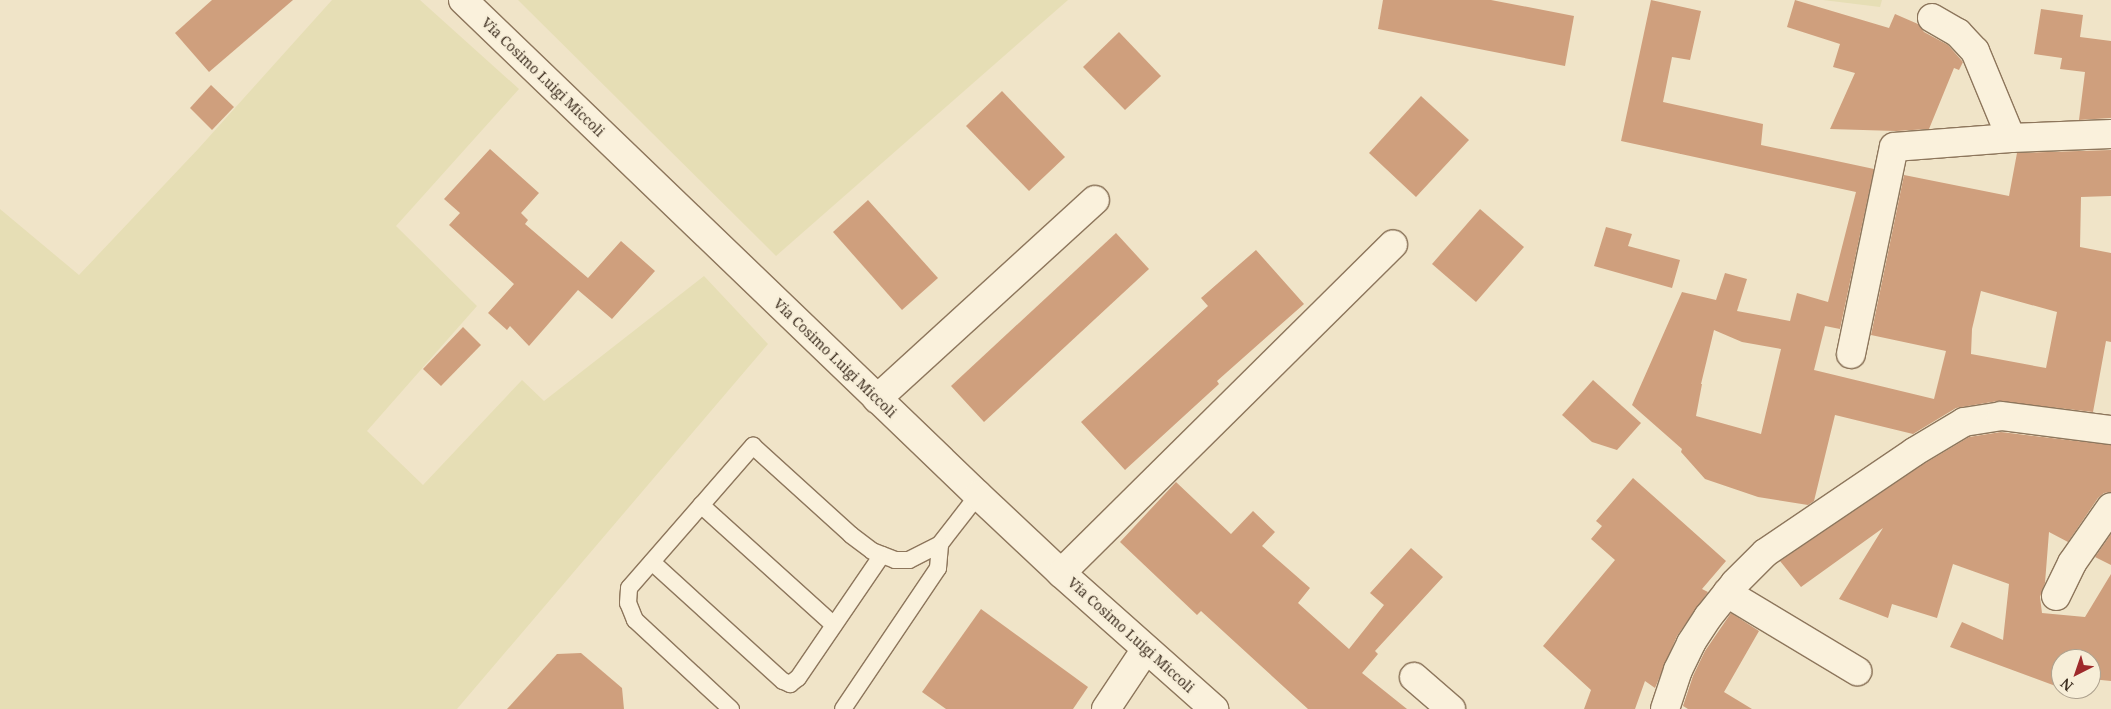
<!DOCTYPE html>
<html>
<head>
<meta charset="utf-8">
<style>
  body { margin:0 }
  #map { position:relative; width:2111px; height:709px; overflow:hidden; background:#f0e4c8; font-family:"Noto Serif",serif }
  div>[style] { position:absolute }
  .farmland>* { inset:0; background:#e6deb5 }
  .building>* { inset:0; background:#cf9f7d }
  .roads { filter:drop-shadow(1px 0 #8d765c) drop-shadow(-1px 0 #8d765c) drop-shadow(0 1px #8d765c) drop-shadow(0 -1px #8d765c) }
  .lane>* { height:16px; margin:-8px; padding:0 8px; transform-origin:8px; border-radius:8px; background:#faf1dc }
  .street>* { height:28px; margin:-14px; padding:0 14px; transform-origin:14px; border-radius:14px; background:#faf1dc }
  span { translate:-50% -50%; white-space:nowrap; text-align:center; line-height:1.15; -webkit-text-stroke:4px #f7eed8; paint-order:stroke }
  .street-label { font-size:14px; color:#3d2e20 }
  .north { position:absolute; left:2051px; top:649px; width:50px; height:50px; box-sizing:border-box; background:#f7eed8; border:1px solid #ada18e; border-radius:50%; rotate:221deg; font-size:14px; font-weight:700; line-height:20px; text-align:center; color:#3d2e20 }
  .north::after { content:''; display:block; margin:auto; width:18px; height:22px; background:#9e2a2b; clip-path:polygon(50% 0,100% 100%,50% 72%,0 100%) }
</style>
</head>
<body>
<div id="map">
  <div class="farmland">
    <div style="clip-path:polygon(332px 0,420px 0,519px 89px,396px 226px,477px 306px,367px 431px,423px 485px,522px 380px,544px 401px,704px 276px,768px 344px,457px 709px,0 709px,0 209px,79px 275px,199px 148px)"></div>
    <div style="clip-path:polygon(518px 0,1068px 0,776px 256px)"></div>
    <div style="clip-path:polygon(1823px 0,1882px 0,1880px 7px)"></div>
  </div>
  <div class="building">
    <div style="clip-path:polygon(212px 0,293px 0,209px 72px,175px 33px)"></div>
    <div style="clip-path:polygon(1383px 0,1491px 0,1574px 16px,1565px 66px,1378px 29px)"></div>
    <div style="clip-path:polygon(evenodd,1651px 0,1701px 11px,1690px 60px,1672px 57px,1663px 102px,1763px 124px,1761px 145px,1874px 169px,1840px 329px,1825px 326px,1814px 370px,1934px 399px,1946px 351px,1871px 335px,1904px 175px,2009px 196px,2017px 153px,2111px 150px,2111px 196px,2081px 197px,2080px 247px,2111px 253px,2111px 342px,2106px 341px,2093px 412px,1998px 401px,1956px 408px,1913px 434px,1835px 415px,1814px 501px,1808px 505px,1758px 497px,1705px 479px,1681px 452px,1682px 449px,1632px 405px,1682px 292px,1716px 300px,1725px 273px,1747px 279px,1737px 311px,1790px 321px,1797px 293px,1828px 302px,1856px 192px,1621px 141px,1651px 0,1981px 291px,2057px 312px,2046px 368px,1971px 354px,1972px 329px,1981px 291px,1651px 0,1714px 330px,1742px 342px,1781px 349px,1761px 434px,1696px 416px,1702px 384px,1701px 384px,1714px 330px)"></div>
    <div style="clip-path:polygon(1795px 0,1889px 28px,1895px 14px,1918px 24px,1924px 32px,1948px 45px,1963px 62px,1959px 70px,1954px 68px,1929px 129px,1896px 131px,1830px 129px,1855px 73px,1833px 67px,1840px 44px,1787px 27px)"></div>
    <div style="clip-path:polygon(2041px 9px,2083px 15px,2080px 37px,2111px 41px,2111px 118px,2079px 120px,2085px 72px,2060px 69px,2062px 58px,2034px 54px)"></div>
    <div style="clip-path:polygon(1119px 32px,1161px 76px,1125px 110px,1083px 67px)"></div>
    <div style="clip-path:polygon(211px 85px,234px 107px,212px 130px,190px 108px)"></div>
    <div style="clip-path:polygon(1002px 91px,1065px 157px,1029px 191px,966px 126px)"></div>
    <div style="clip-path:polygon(1421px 96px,1469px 140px,1416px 197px,1369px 153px)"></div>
    <div style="clip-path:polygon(490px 149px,539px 193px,521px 213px,528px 220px,525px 224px,588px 278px,621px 241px,655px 271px,612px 319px,578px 290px,529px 346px,510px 326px,507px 330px,488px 313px,514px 284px,449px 225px,460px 213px,444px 199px)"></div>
    <div style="clip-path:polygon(868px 200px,938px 278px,902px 310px,833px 232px)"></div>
    <div style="clip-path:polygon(1480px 209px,1524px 247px,1476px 302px,1432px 264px)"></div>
    <div style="clip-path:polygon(1606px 227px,1632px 234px,1628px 246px,1680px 260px,1672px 288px,1594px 266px)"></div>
    <div style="clip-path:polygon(1116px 233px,1149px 269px,984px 422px,951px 386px)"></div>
    <div style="clip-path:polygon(1256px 250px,1304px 304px,1217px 381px,1219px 384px,1125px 470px,1081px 422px,1208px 306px,1201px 298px)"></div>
    <div style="clip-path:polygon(463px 327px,481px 345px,441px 386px,423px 369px)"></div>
    <div style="clip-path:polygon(1593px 380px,1641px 423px,1617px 450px,1592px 442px,1562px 415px)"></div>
    <div style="clip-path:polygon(2001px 432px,2111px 445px,2111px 492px,2104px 493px,2098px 498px,2068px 542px,2049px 532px,2045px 583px,2040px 597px,2042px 613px,2085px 617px,2111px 574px,2111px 681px,2091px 679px,2091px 659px,2061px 659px,2061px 688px,1950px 647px,1962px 622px,2003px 640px,2009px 584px,1953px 564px,1937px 618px,1892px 604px,1888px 618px,1839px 599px,1883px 528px,1801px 587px,1780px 561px,1922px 465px,1969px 437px)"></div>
    <div style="clip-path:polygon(1633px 478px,1726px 561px,1702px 589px,1708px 592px,1677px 636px,1655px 688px,1645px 681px,1635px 709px,1584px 709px,1591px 690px,1543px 646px,1615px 560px,1591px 539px,1602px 526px,1596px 521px)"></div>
    <div style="clip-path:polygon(1176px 482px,1231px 534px,1253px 511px,1275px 532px,1262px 546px,1310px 588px,1298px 603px,1349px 649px,1384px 605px,1370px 593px,1411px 548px,1443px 577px,1375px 651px,1378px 654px,1362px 673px,1407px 709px,1308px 709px,1201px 611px,1197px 615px,1120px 542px)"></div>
    <div style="clip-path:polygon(2111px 534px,2111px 565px,2095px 557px)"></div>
    <div style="clip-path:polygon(981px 609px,1088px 687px,1073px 709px,946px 709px,922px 692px)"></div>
    <div style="clip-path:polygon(1731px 613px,1759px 631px,1724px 692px,1752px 709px,1688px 709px,1683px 706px,1693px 676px,1705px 651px)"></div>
    <div style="clip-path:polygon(581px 653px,622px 688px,624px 709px,507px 709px,557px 654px)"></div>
    <div style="clip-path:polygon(2064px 689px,2087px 689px,2086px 697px)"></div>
  </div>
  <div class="roads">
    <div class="lane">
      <div style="left:701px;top:505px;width:179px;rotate:42.1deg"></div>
      <div style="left:652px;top:562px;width:177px;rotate:42.3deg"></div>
      <div style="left:783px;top:681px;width:8px;rotate:23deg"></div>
      <div style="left:790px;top:684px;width:10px;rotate:-37deg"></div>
      <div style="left:798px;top:678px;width:149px;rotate:-55.7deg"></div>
      <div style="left:731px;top:709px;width:131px;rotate:-137.2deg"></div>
      <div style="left:635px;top:620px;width:18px;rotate:-112deg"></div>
      <div style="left:628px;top:603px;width:15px;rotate:-86deg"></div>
      <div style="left:629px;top:588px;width:189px;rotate:-48.9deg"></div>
      <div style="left:753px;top:446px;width:132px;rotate:42.2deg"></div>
      <div style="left:851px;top:535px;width:26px;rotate:37deg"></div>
      <div style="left:872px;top:551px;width:25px;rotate:21deg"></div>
      <div style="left:895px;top:560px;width:14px"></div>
      <div style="left:909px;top:560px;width:35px;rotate:-27deg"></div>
      <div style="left:940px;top:544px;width:62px;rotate:-52.2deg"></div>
      <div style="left:843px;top:709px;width:170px;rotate:-56deg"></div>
      <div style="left:938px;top:568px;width:24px;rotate:-85deg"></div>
    </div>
    <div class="street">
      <div style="left:463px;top:0;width:714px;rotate:43.87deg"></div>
      <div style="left:978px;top:495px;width:114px;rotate:43.2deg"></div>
      <div style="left:1061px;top:573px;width:205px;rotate:41.6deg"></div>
      <div style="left:1932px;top:18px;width:30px;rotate:30deg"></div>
      <div style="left:1958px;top:33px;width:25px;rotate:47deg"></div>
      <div style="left:1975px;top:51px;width:94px;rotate:67.5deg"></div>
      <div style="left:1851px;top:354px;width:211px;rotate:-78.3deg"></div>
      <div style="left:1894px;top:147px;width:117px;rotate:-4.4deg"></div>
      <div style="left:2011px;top:138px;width:100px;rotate:-2.3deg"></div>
      <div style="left:877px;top:399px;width:295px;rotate:-42.4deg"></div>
      <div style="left:1061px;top:573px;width:467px;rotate:-44.7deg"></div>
      <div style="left:1727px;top:593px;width:152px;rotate:31deg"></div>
      <div style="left:2056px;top:596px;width:37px;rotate:-64deg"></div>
      <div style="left:2072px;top:563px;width:68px;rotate:-55.1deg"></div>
      <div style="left:1414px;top:677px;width:49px;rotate:40.9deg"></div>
      <div style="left:1106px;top:709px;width:72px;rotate:-56.3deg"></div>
      <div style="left:1665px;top:709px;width:41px;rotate:-71.6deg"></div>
      <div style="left:1678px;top:670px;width:30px;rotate:-64deg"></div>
      <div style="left:1691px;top:643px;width:31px;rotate:-57deg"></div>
      <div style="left:1708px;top:617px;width:43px;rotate:-51.5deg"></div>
      <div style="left:1735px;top:583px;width:42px;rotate:-45deg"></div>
      <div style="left:1765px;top:553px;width:180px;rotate:-34.1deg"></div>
      <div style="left:1914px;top:452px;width:58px;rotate:-31deg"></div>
      <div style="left:1964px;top:422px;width:37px;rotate:-9deg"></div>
      <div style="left:2001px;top:416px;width:111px;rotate:7.3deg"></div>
    </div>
  </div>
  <div class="street-label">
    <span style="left:543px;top:77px;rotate:44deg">Via Cosimo Luigi Miccoli</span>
    <span style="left:835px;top:358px;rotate:44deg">Via Cosimo Luigi Miccoli</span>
    <span style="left:1131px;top:635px;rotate:42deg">Via Cosimo Luigi Miccoli</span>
  </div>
  <div class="north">N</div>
</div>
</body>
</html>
